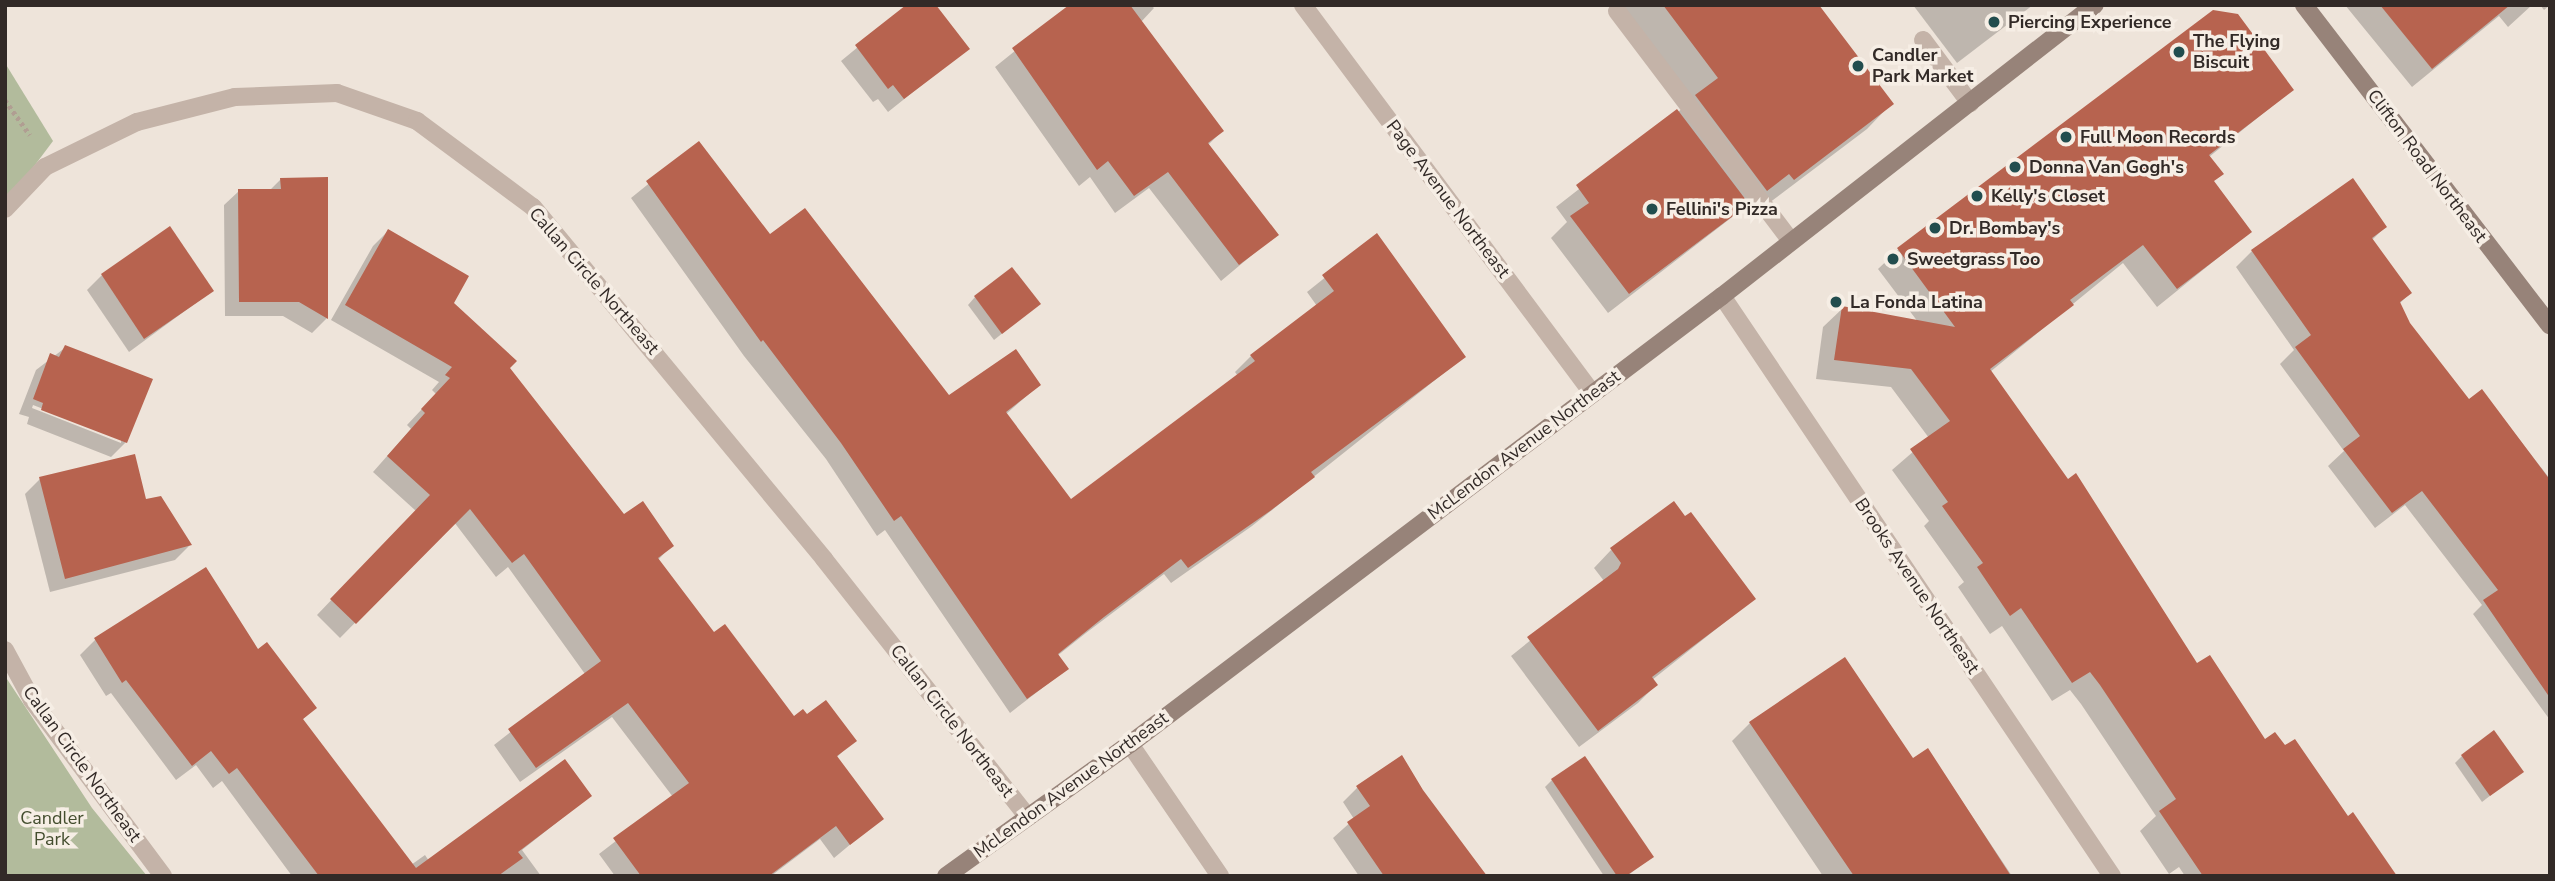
<!DOCTYPE html>
<html>
<head>
<meta charset="utf-8">
<style>
  body { margin:0 }
  #map { position:relative; width:2555px; height:881px; overflow:hidden; background:#eee4da; font-family:"Nunito Sans",sans-serif }
  div>[style] { position:absolute }
  .green>* { inset:0; background:#b2bb9c }
  .shadow>* { inset:0; background:#0003 }
  .building>* { inset:0; background:#b7634f }
  .path>* { height:4.5px; margin-top:-2.25px; transform-origin:0; background:repeating-linear-gradient(90deg,#b09e92 0 3.5px,transparent 0 7px) }
  .lane>* { height:18px; margin:-9px; padding:0 9px; transform-origin:9px; border-radius:9px; background:#c4b3a8 }
  .street>* { height:18px; margin:-9px; padding:0 9px; transform-origin:9px; border-radius:9px; background:#c4b3a8 }
  .secondary>* { height:18px; margin:-9px; padding:0 9px; transform-origin:9px; border-radius:9px; background:#978379 }
  .dots>* { width:19px; height:19px; translate:-50% -50%; box-sizing:border-box; border:4px solid #f6eee5; border-radius:50% }
  span { translate:-50% -50%; white-space:nowrap; text-align:center; line-height:1.15; -webkit-text-stroke:7px #f6eee5; paint-order:stroke }
  .poi-label { font-size:18px; color:#322a27; font-weight:700 }
  .left { translate:0 -50%; text-align:left }
  .street-label { font-size:18px; color:#322a27 }
  .park-label { font-size:18px; color:#434d2e }
  .frame { position:absolute; inset:0; border:7px solid #322a27; pointer-events:none }
</style>
</head>
<body>
<div id="map">
  <div class="green">
    <div style="clip-path:polygon(5px 63px,53px 141px,5px 205px)"></div>
    <div style="clip-path:polygon(5px 676px,92px 808px,147px 876px,5px 876px)"></div>
  </div>
  <div class="shadow">
    <div style="clip-path:polygon(909px 5px,967px 49px,888px 112px,878px 99px,873px 102px,841px 61px)"></div>
    <div style="clip-path:polygon(1072px 5px,1151px 5px,1154px 8px,1141px 22px,1222px 131px,1208px 145px,1276px 235px,1221px 281px,1149px 188px,1115px 213px,1090px 177px,1079px 186px,995px 67px)"></div>
    <div style="clip-path:polygon(1620px 5px,1817px 5px,1891px 104px,1867px 129px,1769px 203px,1764px 197px,1740px 211px,1608px 313px,1551px 238px,1567px 222px,1556px 207px,1692px 101px)"></div>
    <div style="clip-path:polygon(1913px 5px,2033px 5px,1957px 63px)"></div>
    <div style="clip-path:polygon(2345px 5px,2532px 5px,2508px 27px,2499px 16px,2412px 87px)"></div>
    <div style="clip-path:polygon(2540px 5px,2550px 5px,2544px 10px)"></div>
    <div style="clip-path:polygon(2213px 12px,2292px 90px,2209px 157px,2213px 182px,2250px 232px,2157px 307px,2123px 263px,1990px 372px,2197px 666px,2265px 741px,2347px 818px,2395px 876px,2185px 876px,2179px 867px,2169px 874px,2140px 831px,2156px 816px,2081px 704px,2070px 690px,2052px 701px,2002px 626px,1990px 634px,1958px 587px,1964px 582px,1924px 526px,1929px 521px,1892px 470px,1929px 438px,1891px 387px,1816px 379px,1823px 327px,1843px 308px,1918px 322px,1878px 269px,1898px 250px)"></div>
    <div style="clip-path:polygon(699px 143px,769px 236px,949px 398px,1039px 385px,1005px 415px,1071px 501px,1238px 376px,1235px 372px,1251px 356px,1317px 306px,1307px 292px,1377px 236px,1464px 357px,1252px 526px,1171px 583px,1164px 574px,1086px 633px,1057px 656px,1067px 669px,1010px 713px,885px 530px,877px 536px,826px 459px,744px 356px,631px 198px)"></div>
    <div style="clip-path:polygon(281px 179px,326px 179px,327px 318px,312px 333px,283px 316px,225px 316px,224px 205px,239px 191px,270px 190px)"></div>
    <div style="clip-path:polygon(2385px 227px,2372px 240px,2410px 293px,2399px 304px,2409px 324px,2469px 402px,2482px 391px,2550px 479px,2550px 720px,2473px 614px,2482px 605px,2405px 505px,2375px 528px,2328px 466px,2344px 451px,2280px 364px,2294px 350px,2236px 267px,2252px 251px)"></div>
    <div style="clip-path:polygon(388px 231px,508px 368px,624px 517px,672px 545px,658px 560px,714px 634px,794px 718px,854px 740px,836px 758px,882px 818px,834px 858px,820px 839px,771px 876px,615px 876px,599px 854px,673px 797px,612px 717px,520px 782px,494px 745px,585px 674px,508px 567px,496px 577px,454px 522px,340px 638px,317px 615px,416px 511px,373px 472px,411px 429px,407px 425px,436px 394px,432px 390px,439px 382px,331px 320px,373px 246px)"></div>
    <div style="clip-path:polygon(102px 275px,212px 291px,129px 352px,87px 290px)"></div>
    <div style="clip-path:polygon(975px 297px,1039px 304px,994px 340px,968px 305px)"></div>
    <div style="clip-path:polygon(evenodd,66px 347px,126px 442px,111px 457px,27px 424px,29px 417px,19px 414px,36px 370px,66px 347px,33px 405px,121px 439px,121px 443px,32px 408px,33px 405px)"></div>
    <div style="clip-path:polygon(40px 479px,145px 501px,190px 545px,175px 560px,50px 592px,25px 494px)"></div>
    <div style="clip-path:polygon(1611px 550px,1754px 599px,1652px 680px,1656px 685px,1638px 703px,1579px 747px,1511px 656px,1604px 581px,1594px 568px)"></div>
    <div style="clip-path:polygon(205px 569px,258px 652px,315px 708px,302px 720px,411px 865px,425px 855px,429px 861px,590px 796px,522px 850px,541px 876px,292px 876px,222px 781px,213px 788px,196px 765px,176px 780px,111px 693px,106px 696px,80px 655px,95px 640px)"></div>
    <div style="clip-path:polygon(1844px 659px,1912px 761px,1928px 750px,2012px 876px,1823px 876px,1732px 741px,1750px 723px)"></div>
    <div style="clip-path:polygon(2462px 756px,2521px 772px,2482px 802px,2455px 763px)"></div>
    <div style="clip-path:polygon(1552px 780px,1652px 857px,1627px 876px,1604px 876px,1545px 787px)"></div>
    <div style="clip-path:polygon(1357px 788px,1421px 791px,1487px 876px,1359px 876px,1333px 838px,1354px 819px,1343px 802px)"></div>
  </div>
  <div class="building">
    <div style="clip-path:polygon(906px 5px,936px 5px,970px 49px,904px 99px,893px 85px,888px 89px,855px 45px)"></div>
    <div style="clip-path:polygon(1069px 5px,1130px 5px,1224px 131px,1208px 143px,1279px 235px,1239px 265px,1168px 172px,1134px 196px,1108px 161px,1097px 170px,1012px 48px)"></div>
    <div style="clip-path:polygon(1663px 5px,1819px 5px,1894px 104px,1794px 180px,1789px 174px,1767px 191px,1695px 95px,1718px 78px)"></div>
    <div style="clip-path:polygon(2380px 5px,2510px 5px,2432px 69px)"></div>
    <div style="clip-path:polygon(2213px 10px,2238px 14px,2294px 90px,2209px 155px,2224px 174px,2214px 181px,2252px 232px,2177px 289px,2143px 245px,2070px 300px,2074px 305px,1990px 369px,2068px 479px,2076px 473px,2197px 663px,2210px 655px,2265px 739px,2275px 732px,2285px 745px,2295px 739px,2348px 816px,2353px 812px,2397px 876px,2203px 876px,2159px 811px,2176px 799px,2100px 685px,2090px 672px,2072px 683px,2021px 608px,2010px 616px,1977px 567px,1983px 563px,1942px 506px,1948px 502px,1910px 449px,1950px 421px,1911px 369px,1834px 360px,1842px 306px,1955px 327px,1897px 248px)"></div>
    <div style="clip-path:polygon(1677px 109px,1749px 204px,1629px 294px,1570px 216px,1589px 203px,1576px 185px)"></div>
    <div style="clip-path:polygon(699px 141px,770px 234px,805px 208px,949px 395px,1016px 349px,1041px 385px,1006px 412px,1071px 499px,1255px 361px,1250px 355px,1334px 291px,1322px 275px,1377px 233px,1466px 357px,1311px 472px,1315px 477px,1270px 511px,1188px 568px,1181px 559px,1104px 617px,1058px 654px,1069px 669px,1027px 699px,901px 516px,894px 521px,841px 443px,763px 340px,761px 342px,646px 181px)"></div>
    <div style="clip-path:polygon(328px 177px,328px 319px,299px 302px,239px 302px,238px 189px,281px 189px,280px 178px)"></div>
    <div style="clip-path:polygon(2353px 178px,2387px 227px,2372px 238px,2412px 293px,2400px 302px,2410px 323px,2469px 399px,2482px 389px,2550px 480px,2550px 698px,2483px 600px,2498px 590px,2422px 491px,2392px 513px,2343px 449px,2360px 436px,2295px 347px,2311px 335px,2251px 250px)"></div>
    <div style="clip-path:polygon(170px 226px,214px 291px,144px 339px,101px 274px)"></div>
    <div style="clip-path:polygon(388px 229px,469px 276px,454px 303px,517px 361px,510px 368px,624px 514px,643px 501px,674px 546px,658px 558px,714px 632px,725px 624px,794px 716px,803px 709px,807px 714px,826px 700px,857px 741px,837px 756px,884px 819px,850px 845px,836px 826px,769px 876px,641px 876px,613px 838px,689px 783px,628px 703px,536px 768px,508px 729px,601px 661px,524px 554px,512px 563px,470px 509px,356px 624px,330px 599px,430px 495px,387px 456px,425px 413px,421px 409px,450px 378px,445px 375px,452px 367px,345px 305px)"></div>
    <div style="clip-path:polygon(1012px 267px,1041px 304px,1002px 334px,974px 296px)"></div>
    <div style="clip-path:polygon(65px 345px,153px 379px,127px 443px,41px 410px,43px 403px,33px 399px,50px 353px,59px 357px)"></div>
    <div style="clip-path:polygon(135px 454px,146px 499px,161px 496px,192px 545px,65px 579px,39px 477px)"></div>
    <div style="clip-path:polygon(1674px 501px,1685px 516px,1691px 512px,1756px 599px,1652px 677px,1658px 685px,1598px 731px,1527px 637px,1618px 569px,1621px 563px,1610px 548px)"></div>
    <div style="clip-path:polygon(206px 567px,258px 649px,267px 642px,317px 708px,303px 719px,416px 868px,565px 759px,592px 796px,518px 852px,523px 858px,498px 876px,319px 876px,237px 768px,229px 774px,211px 751px,192px 766px,126px 680px,122px 683px,94px 638px)"></div>
    <div style="clip-path:polygon(1845px 657px,1913px 758px,1928px 748px,2011px 876px,1854px 876px,1749px 722px)"></div>
    <div style="clip-path:polygon(2494px 730px,2524px 772px,2490px 796px,2461px 755px)"></div>
    <div style="clip-path:polygon(1402px 755px,1423px 790px,1487px 876px,1384px 876px,1347px 822px,1370px 806px,1356px 786px)"></div>
    <div style="clip-path:polygon(1585px 756px,1654px 857px,1626px 876px,1617px 876px,1551px 779px)"></div>
  </div>
  <div class="path">
    <div style="left:5px;top:100px;width:43px;rotate:54.5deg"></div>
  </div>
  <div class="lane">
    <div style="left:1617px;top:11px;width:288px;rotate:52.9deg"></div>
    <div style="left:1923px;top:40px;width:79px;rotate:53.3deg"></div>
  </div>
  <div class="street">
    <div style="left:1303px;top:5px;width:484px;rotate:53.3deg"></div>
    <div style="left:5px;top:209px;width:58px;rotate:-46.4deg"></div>
    <div style="left:45px;top:167px;width:102px;rotate:-26.1deg"></div>
    <div style="left:137px;top:122px;width:101px;rotate:-14.3deg"></div>
    <div style="left:235px;top:97px;width:102px;rotate:-2.2deg"></div>
    <div style="left:337px;top:93px;width:85px;rotate:19.3deg"></div>
    <div style="left:417px;top:121px;width:144px;rotate:36.6deg"></div>
    <div style="left:533px;top:207px;width:457px;rotate:50.4deg"></div>
    <div style="left:824px;top:559px;width:329px;rotate:51.7deg"></div>
    <div style="left:1722px;top:296px;width:699px;rotate:56.08deg"></div>
    <div style="left:5px;top:650px;width:57px;rotate:61.6deg"></div>
    <div style="left:32px;top:700px;width:219px;rotate:53.3deg"></div>
    <div style="left:1130px;top:744px;width:160px;rotate:55.7deg"></div>
  </div>
  <div class="secondary">
    <div style="left:2304px;top:5px;width:404px;rotate:52.5deg"></div>
    <div style="left:946px;top:876px;width:226px;rotate:-35.7deg"></div>
    <div style="left:1130px;top:744px;width:742px;rotate:-37.12deg"></div>
    <div style="left:1722px;top:296px;width:473px;rotate:-38deg"></div>
  </div>
  <div class="dots">
    <div style="left:1994px;top:22px;background:#224d4e"></div>
    <div style="left:2179px;top:52px;background:#224d4e"></div>
    <div style="left:1858px;top:66px;background:#224d4e"></div>
    <div style="left:2066px;top:137px;background:#224d4e"></div>
    <div style="left:2015px;top:167px;background:#224d4e"></div>
    <div style="left:1977px;top:196px;background:#224d4e"></div>
    <div style="left:1652px;top:209px;background:#224d4e"></div>
    <div style="left:1935px;top:228px;background:#224d4e"></div>
    <div style="left:1893px;top:259px;background:#224d4e"></div>
    <div style="left:1836px;top:302px;background:#224d4e"></div>
  </div>
  <div class="poi-label">
    <span class="left" style="left:2008px;top:22px">Piercing Experience</span>
    <span class="left" style="left:2193px;top:52px">The Flying<br>Biscuit</span>
    <span class="left" style="left:1872px;top:66px">Candler<br>Park Market</span>
    <span class="left" style="left:2080px;top:137px">Full Moon Records</span>
    <span class="left" style="left:2029px;top:167px">Donna Van Gogh's</span>
    <span class="left" style="left:1991px;top:196px">Kelly's Closet</span>
    <span class="left" style="left:1666px;top:209px">Fellini's Pizza</span>
    <span class="left" style="left:1949px;top:228px">Dr. Bombay's</span>
    <span class="left" style="left:1907px;top:259px">Sweetgrass Too</span>
    <span class="left" style="left:1850px;top:302px">La Fonda Latina</span>
  </div>
  <div class="street-label">
    <span style="left:2427px;top:166px;rotate:53deg">Clifton Road Northeast</span>
    <span style="left:1448px;top:199px;rotate:53deg">Page Avenue Northeast</span>
    <span style="left:594px;top:281px;rotate:49deg">Callan Circle Northeast</span>
    <span style="left:1524px;top:445px;rotate:-37deg">McLendon Avenue Northeast</span>
    <span style="left:1917px;top:586px;rotate:56deg">Brooks Avenue Northeast</span>
    <span style="left:952px;top:721px;rotate:52deg">Callan Circle Northeast</span>
    <span style="left:82px;top:764px;rotate:54deg">Callan Circle Northeast</span>
    <span style="left:1071px;top:785px;rotate:-36deg">McLendon Avenue Northeast</span>
  </div>
  <div class="park-label">
    <span style="left:52px;top:829px">Candler<br>Park</span>
  </div>
  <div class="frame"></div>
</div>
</body>
</html>
